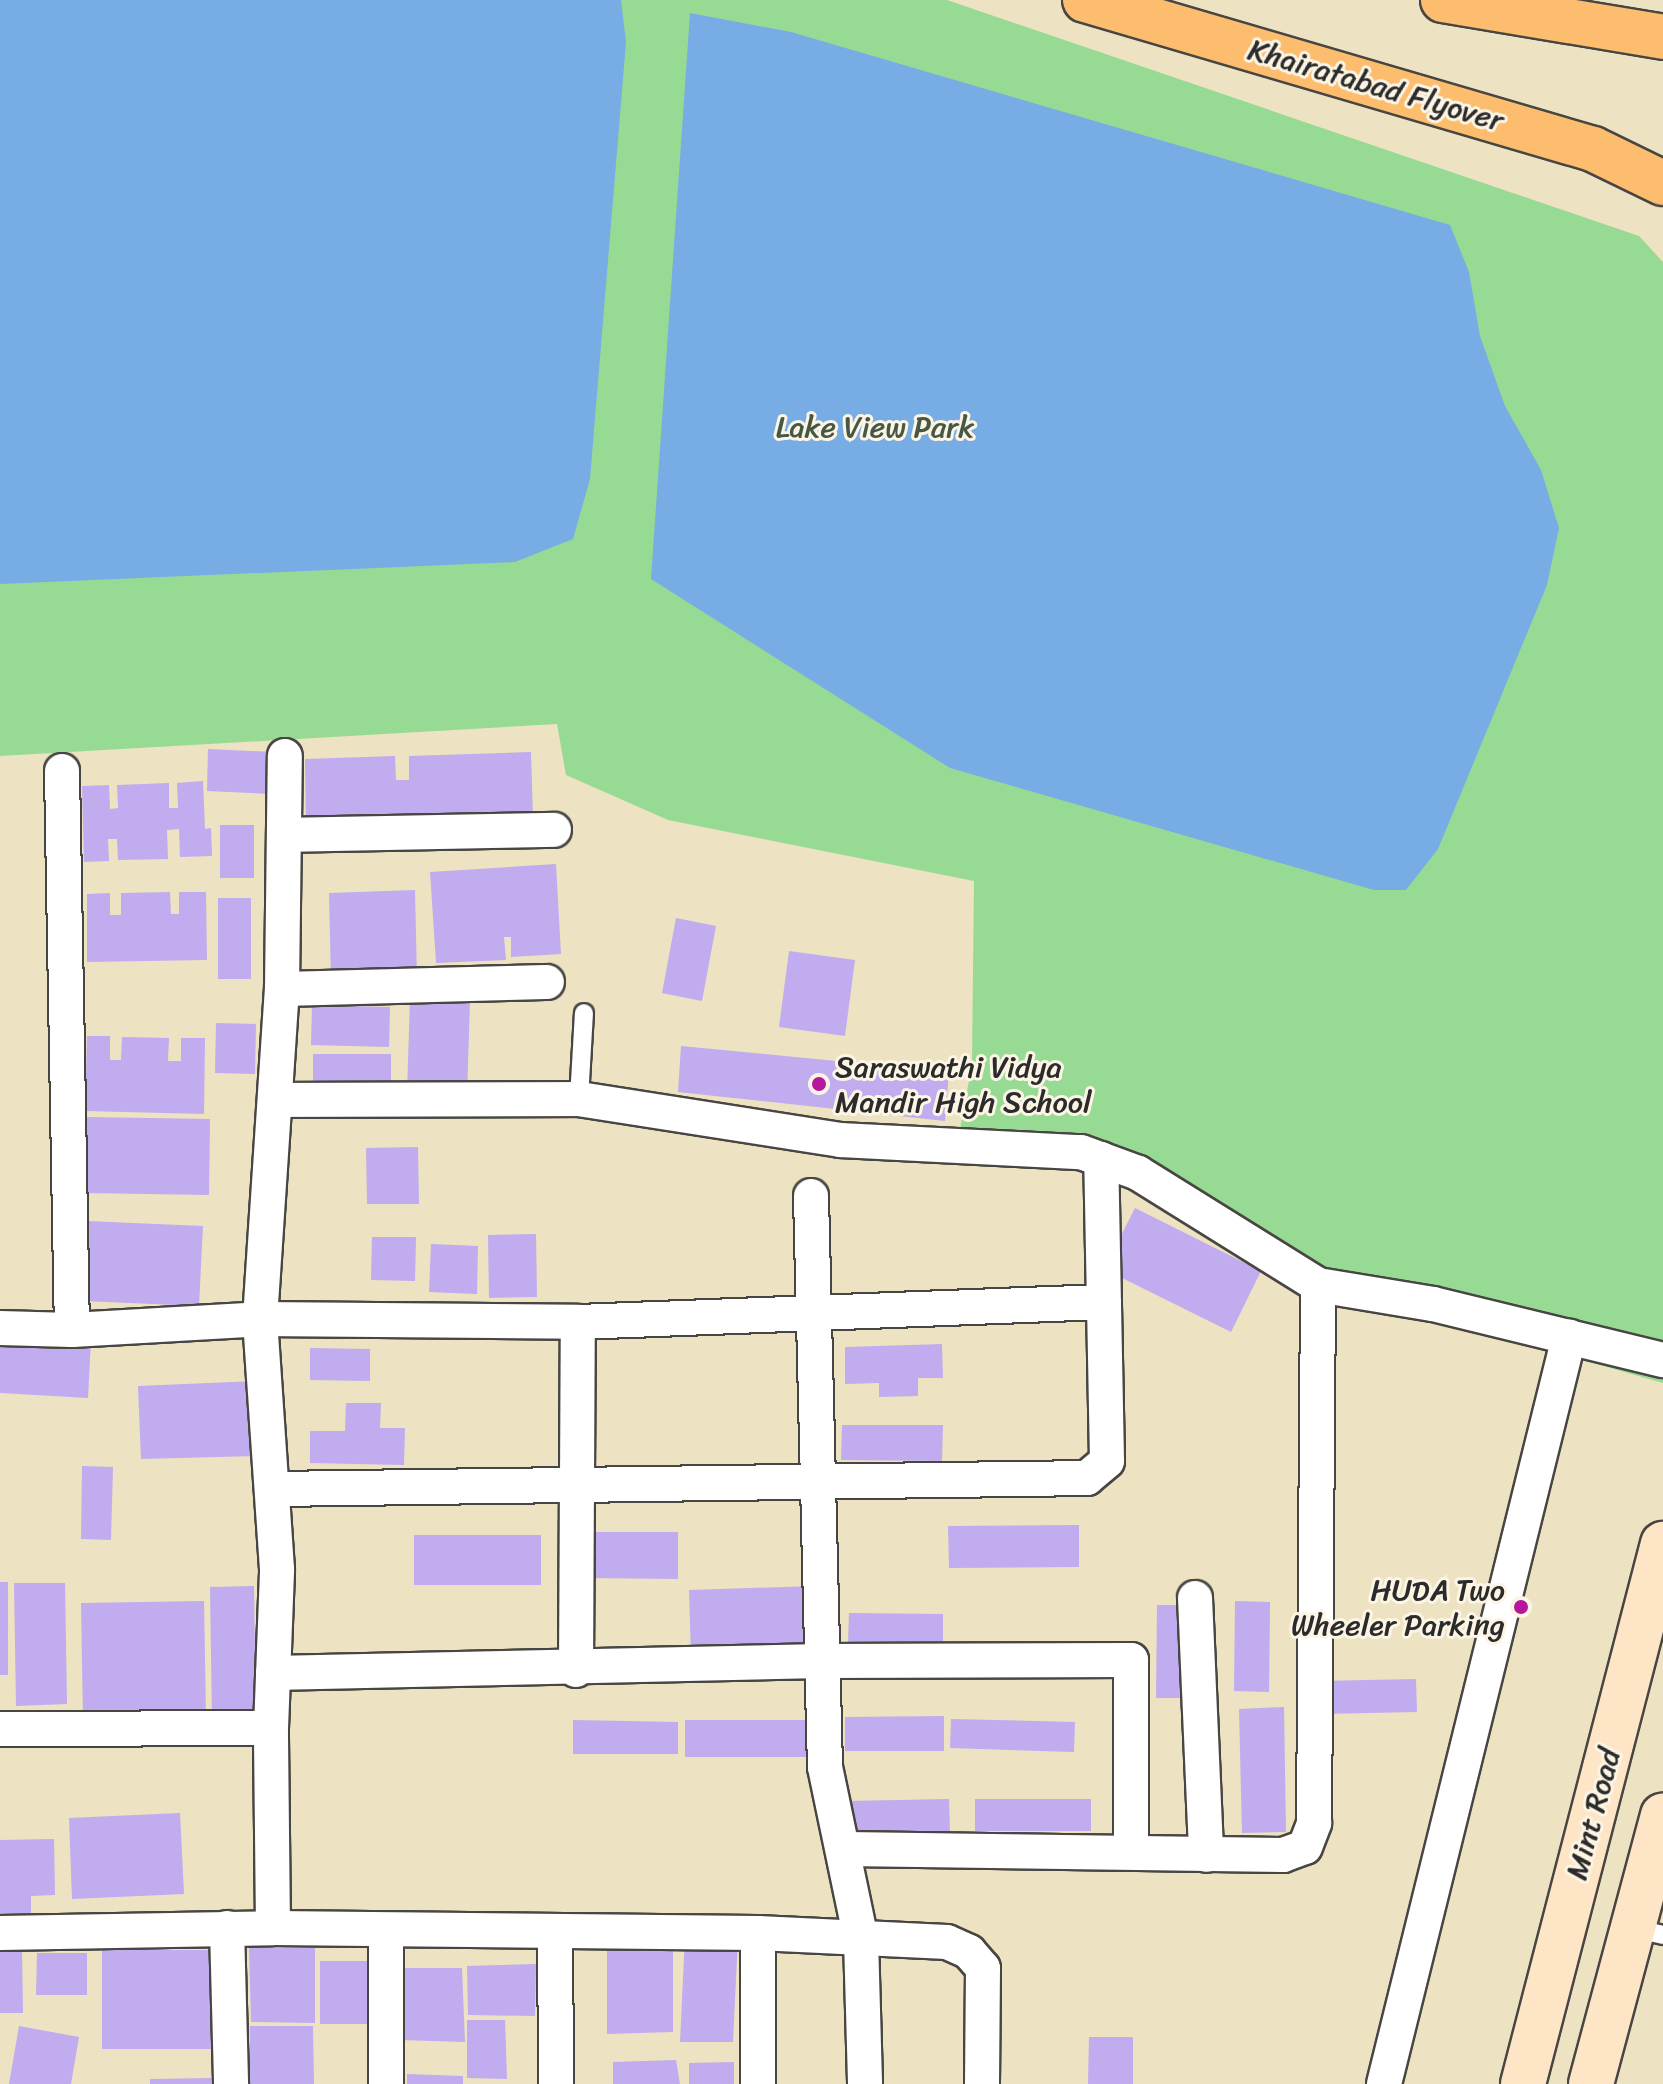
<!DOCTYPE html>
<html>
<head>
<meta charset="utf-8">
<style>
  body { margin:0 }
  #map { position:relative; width:1663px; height:2084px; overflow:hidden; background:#ede2c1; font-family:Sriracha,sans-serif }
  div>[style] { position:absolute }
  .green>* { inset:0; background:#97da93 }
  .water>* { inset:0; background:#78ace5 }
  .building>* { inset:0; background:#c0acee }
  .roads { filter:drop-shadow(2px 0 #484642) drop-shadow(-2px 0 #484642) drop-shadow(0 2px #484642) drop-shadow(0 -2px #484642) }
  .lane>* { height:18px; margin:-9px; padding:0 9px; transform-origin:9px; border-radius:9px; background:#fff }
  .street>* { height:34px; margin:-17px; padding:0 17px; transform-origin:17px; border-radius:17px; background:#fff }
  .secondary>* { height:44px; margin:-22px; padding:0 22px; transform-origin:22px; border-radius:22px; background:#fee5c5 }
  .primary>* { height:44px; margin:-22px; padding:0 22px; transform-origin:22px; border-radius:22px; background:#fcbd6f }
  .dots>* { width:22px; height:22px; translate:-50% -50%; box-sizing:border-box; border:4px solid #fcf5e5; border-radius:50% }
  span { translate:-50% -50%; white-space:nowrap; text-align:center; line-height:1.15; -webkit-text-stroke:6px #fcf5e5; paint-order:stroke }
  .street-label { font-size:30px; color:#2b2b2b }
  .park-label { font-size:30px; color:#465745 }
  .poi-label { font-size:30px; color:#2b2b2b }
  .left { translate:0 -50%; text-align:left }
  .right { translate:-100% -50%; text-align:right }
</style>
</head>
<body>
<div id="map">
  <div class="green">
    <div style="clip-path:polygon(0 0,947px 0,1639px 236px,1663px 262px,1663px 1383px,1318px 1285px,1111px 1165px,956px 1151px,972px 1064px,974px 881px,668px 820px,566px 775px,557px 724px,0 756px)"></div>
  </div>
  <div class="water">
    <div style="clip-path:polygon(0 0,621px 0,626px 42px,590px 479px,573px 539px,515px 562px,0 584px)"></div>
    <div style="clip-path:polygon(690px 13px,791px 32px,1450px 225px,1469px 272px,1480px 336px,1505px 406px,1541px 470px,1559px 528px,1547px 585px,1438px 849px,1406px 890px,1374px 890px,950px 768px,651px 579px)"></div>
  </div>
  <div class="building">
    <div style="clip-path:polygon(208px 749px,275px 752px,273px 794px,207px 791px)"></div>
    <div style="clip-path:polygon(531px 752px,533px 818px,306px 825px,305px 759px,395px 756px,396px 780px,409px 780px,409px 756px)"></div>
    <div style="clip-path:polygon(203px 781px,205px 829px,211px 828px,212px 856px,180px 857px,179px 829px,167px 830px,168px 859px,118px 860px,117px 839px,108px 839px,109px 861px,84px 862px,82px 786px,109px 785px,110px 809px,118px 808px,117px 785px,169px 783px,169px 808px,178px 808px,177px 783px)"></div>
    <div style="clip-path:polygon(220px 825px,254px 825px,254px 878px,220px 878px)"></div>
    <div style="clip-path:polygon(556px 864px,561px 954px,511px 957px,511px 937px,504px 937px,506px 960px,436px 963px,430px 872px)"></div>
    <div style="clip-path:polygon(415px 890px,417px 979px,331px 981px,329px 893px)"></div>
    <div style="clip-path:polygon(170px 892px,171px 914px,179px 914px,179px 892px,206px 892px,207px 960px,87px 962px,87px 894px,110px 893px,110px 915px,121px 915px,121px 893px)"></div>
    <div style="clip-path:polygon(218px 898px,251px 898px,251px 979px,218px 979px)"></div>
    <div style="clip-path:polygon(676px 918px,716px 926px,702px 1001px,662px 993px)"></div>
    <div style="clip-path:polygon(789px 951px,855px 960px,845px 1036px,779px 1027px)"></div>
    <div style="clip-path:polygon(410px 997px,470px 999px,467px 1095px,407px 1093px)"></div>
    <div style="clip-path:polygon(312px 1005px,390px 1007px,389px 1047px,311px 1045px)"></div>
    <div style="clip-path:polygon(216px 1023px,256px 1024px,255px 1074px,215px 1073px)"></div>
    <div style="clip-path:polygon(87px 1036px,110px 1036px,110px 1060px,121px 1060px,122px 1037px,169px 1038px,168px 1061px,181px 1061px,181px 1038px,205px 1038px,204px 1114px,85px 1111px)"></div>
    <div style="clip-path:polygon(681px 1046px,949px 1072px,945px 1121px,678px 1092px)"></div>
    <div style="clip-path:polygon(313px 1054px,391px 1054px,391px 1098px,313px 1098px)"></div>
    <div style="clip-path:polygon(86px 1117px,210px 1119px,209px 1195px,84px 1193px)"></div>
    <div style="clip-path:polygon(418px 1147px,419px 1204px,367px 1204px,366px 1148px)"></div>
    <div style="clip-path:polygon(1135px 1208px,1261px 1271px,1231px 1332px,1104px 1269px)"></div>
    <div style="clip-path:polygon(87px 1221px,203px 1226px,199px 1306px,83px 1301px)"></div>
    <div style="clip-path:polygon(536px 1234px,537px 1297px,489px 1298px,488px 1235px)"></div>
    <div style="clip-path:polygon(372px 1237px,416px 1237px,415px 1281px,371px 1280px)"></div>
    <div style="clip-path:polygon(431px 1244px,478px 1246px,477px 1294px,429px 1292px)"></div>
    <div style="clip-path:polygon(0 1335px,91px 1340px,88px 1398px,0 1393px)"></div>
    <div style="clip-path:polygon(942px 1344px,943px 1378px,918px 1378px,918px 1396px,879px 1397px,879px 1383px,845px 1384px,845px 1347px)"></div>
    <div style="clip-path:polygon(310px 1348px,370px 1349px,370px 1381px,310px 1380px)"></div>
    <div style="clip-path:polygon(256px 1381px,258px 1456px,141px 1459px,138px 1386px)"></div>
    <div style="clip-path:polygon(346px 1403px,381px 1403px,380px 1428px,405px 1428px,404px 1465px,310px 1463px,310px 1431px,345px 1431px)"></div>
    <div style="clip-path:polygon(842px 1425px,943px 1425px,942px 1461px,841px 1460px)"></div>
    <div style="clip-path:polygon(82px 1466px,113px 1467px,111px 1540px,81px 1539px)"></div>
    <div style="clip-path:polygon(1079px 1525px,1079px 1567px,949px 1568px,948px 1526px)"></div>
    <div style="clip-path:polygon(584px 1532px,678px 1532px,678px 1579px,584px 1578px)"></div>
    <div style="clip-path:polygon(414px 1535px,541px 1535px,541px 1585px,414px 1585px)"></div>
    <div style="clip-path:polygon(0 1582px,8px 1582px,8px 1675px,0 1675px)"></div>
    <div style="clip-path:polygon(14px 1583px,65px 1583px,67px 1704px,16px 1706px)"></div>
    <div style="clip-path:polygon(254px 1586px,256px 1722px,212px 1723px,210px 1587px)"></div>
    <div style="clip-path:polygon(815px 1586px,817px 1650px,691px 1655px,689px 1590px)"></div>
    <div style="clip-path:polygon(204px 1601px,206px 1717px,83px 1720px,81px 1603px)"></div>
    <div style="clip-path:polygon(1235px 1601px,1270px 1602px,1269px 1692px,1234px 1691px)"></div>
    <div style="clip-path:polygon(1157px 1605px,1194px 1605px,1193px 1698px,1156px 1698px)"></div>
    <div style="clip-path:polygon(849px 1613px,943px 1614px,943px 1646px,848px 1644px)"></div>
    <div style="clip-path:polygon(1416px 1679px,1417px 1712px,1320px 1714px,1319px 1681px)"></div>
    <div style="clip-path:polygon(1284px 1707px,1286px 1832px,1242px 1833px,1239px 1709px)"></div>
    <div style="clip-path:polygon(944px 1716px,944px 1751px,845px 1751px,845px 1717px)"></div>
    <div style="clip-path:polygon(951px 1719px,1075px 1722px,1074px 1752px,950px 1748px)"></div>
    <div style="clip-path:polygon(573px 1720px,678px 1722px,678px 1754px,573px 1754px)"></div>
    <div style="clip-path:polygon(685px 1720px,818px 1720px,818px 1757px,685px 1757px)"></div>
    <div style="clip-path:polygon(949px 1799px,950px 1833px,847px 1835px,847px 1801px)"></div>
    <div style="clip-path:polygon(975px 1799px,1091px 1799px,1091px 1831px,975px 1831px)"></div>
    <div style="clip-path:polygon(180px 1813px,184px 1894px,72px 1899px,69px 1818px)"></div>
    <div style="clip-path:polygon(54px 1839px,55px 1895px,31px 1896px,31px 1916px,0 1917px,0 1840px)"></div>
    <div style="clip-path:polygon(685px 1936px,738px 1937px,733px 2042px,680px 2042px)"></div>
    <div style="clip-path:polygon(673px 1941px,673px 2032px,607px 2034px,607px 1945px)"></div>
    <div style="clip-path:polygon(249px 1947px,315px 1948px,315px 2023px,251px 2022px)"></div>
    <div style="clip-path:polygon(22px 1950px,23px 2013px,0 2013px,0 1951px)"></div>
    <div style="clip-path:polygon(102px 1950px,218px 1950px,218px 2049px,102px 2049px)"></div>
    <div style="clip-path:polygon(37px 1953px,87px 1953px,87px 1995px,36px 1995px)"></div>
    <div style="clip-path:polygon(320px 1961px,377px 1961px,377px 2024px,320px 2024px)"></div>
    <div style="clip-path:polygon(536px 1964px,535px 2016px,468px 2015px,467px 1966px)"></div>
    <div style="clip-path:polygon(399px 1968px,462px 1968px,465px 2042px,399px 2040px)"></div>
    <div style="clip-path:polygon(467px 2020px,505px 2020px,507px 2079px,467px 2078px)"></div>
    <div style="clip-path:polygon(19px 2026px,79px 2037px,71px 2084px,9px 2084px)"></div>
    <div style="clip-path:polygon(250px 2026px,313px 2026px,314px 2084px,249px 2084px)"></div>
    <div style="clip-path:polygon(1089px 2037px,1133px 2037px,1133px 2084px,1088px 2084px)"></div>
    <div style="clip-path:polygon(676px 2060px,680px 2084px,613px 2084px,613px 2062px)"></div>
    <div style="clip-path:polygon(734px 2062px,734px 2084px,689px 2084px,689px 2063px)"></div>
    <div style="clip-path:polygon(407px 2074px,463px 2076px,463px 2084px,407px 2084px)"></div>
    <div style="clip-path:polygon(214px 2078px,214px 2084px,150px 2084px,150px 2079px)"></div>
  </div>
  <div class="roads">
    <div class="lane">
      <div style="left:579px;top:1099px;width:86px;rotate:-86.7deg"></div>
      <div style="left:1633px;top:1928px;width:31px;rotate:13deg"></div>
    </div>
    <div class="street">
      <div style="left:62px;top:771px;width:559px;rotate:88.98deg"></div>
      <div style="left:284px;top:835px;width:270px;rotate:-1.1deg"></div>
      <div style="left:282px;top:989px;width:265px;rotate:-1.5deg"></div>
      <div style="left:276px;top:1100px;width:303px;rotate:-0.2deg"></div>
      <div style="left:579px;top:1099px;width:264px;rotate:8.9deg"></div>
      <div style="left:840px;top:1140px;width:241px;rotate:2.9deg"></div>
      <div style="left:1081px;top:1152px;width:61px;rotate:20.2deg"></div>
      <div style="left:1138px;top:1173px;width:212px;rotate:31.9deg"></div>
      <div style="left:1318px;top:1285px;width:117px;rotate:9.4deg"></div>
      <div style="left:1433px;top:1304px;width:237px;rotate:13.7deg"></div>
      <div style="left:811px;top:1196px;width:571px;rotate:88.6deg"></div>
      <div style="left:825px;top:1767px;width:176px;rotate:78.2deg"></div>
      <div style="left:861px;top:1939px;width:145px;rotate:88.4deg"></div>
      <div style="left:0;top:1328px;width:72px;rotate:1.6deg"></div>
      <div style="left:72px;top:1330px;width:188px;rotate:-3.3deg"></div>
      <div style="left:260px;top:1319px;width:318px;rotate:0.5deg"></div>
      <div style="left:578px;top:1322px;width:526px;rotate:-2.18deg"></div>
      <div style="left:273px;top:1489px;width:814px;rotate:-0.77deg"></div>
      <div style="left:1087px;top:1478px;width:26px;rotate:-40deg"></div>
      <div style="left:1107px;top:1461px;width:302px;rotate:-91.1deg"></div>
      <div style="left:1195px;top:1598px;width:257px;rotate:87.5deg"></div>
      <div style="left:576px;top:1670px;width:348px;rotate:-89.7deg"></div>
      <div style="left:273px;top:1673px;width:550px;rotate:-1.25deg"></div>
      <div style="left:823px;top:1661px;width:308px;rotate:-0.2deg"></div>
      <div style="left:1131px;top:1660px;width:191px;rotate:90deg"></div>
      <div style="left:0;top:1729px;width:271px;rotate:-0.2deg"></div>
      <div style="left:845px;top:1849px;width:438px;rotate:0.8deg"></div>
      <div style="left:1283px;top:1855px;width:23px;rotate:-20deg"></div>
      <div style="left:1305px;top:1847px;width:26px;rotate:-69deg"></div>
      <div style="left:1314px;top:1823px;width:538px;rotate:-89.57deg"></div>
      <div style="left:227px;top:1928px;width:156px;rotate:88.5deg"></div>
      <div style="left:273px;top:1928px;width:200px;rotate:-90.6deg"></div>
      <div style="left:271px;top:1728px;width:159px;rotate:-87.8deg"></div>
      <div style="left:277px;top:1569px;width:251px;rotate:-93.9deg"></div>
      <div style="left:260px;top:1319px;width:331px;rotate:-86.2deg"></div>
      <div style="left:282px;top:989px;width:233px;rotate:-89.3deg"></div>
      <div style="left:386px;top:1931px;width:153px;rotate:90deg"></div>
      <div style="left:555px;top:1932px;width:152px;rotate:89.6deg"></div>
      <div style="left:0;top:1933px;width:273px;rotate:-1deg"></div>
      <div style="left:273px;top:1928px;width:485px;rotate:0.6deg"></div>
      <div style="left:758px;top:1933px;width:189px;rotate:2.7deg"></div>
      <div style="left:947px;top:1942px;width:24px;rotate:24deg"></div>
      <div style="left:969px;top:1952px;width:21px;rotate:49deg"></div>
      <div style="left:983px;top:1968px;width:116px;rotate:90.5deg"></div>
      <div style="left:758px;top:2084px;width:151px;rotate:-90deg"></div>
      <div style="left:1384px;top:2084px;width:770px;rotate:-76.09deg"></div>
    </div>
    <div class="secondary">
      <div style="left:1523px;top:2084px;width:558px;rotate:-75.47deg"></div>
      <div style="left:1591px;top:2084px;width:278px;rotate:-75deg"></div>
    </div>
    <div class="primary">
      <div style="left:1085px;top:0;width:529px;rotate:16.35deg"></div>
      <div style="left:1593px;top:149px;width:78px;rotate:25.9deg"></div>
      <div style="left:1443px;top:0;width:223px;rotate:9.5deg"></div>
    </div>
  </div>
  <div class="dots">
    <div style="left:819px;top:1084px;background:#b5179e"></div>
    <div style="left:1521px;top:1607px;background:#b5179e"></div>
  </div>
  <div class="street-label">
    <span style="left:1376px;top:85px;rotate:16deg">Khairatabad Flyover</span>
    <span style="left:1593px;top:1814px;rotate:-75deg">Mint Road</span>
  </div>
  <div class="park-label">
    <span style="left:875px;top:427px">Lake View Park</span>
  </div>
  <div class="poi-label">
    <span class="left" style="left:835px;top:1084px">Saraswathi Vidya<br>Mandir High School</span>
    <span class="right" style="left:1505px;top:1607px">HUDA Two<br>Wheeler Parking</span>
  </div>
</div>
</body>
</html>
